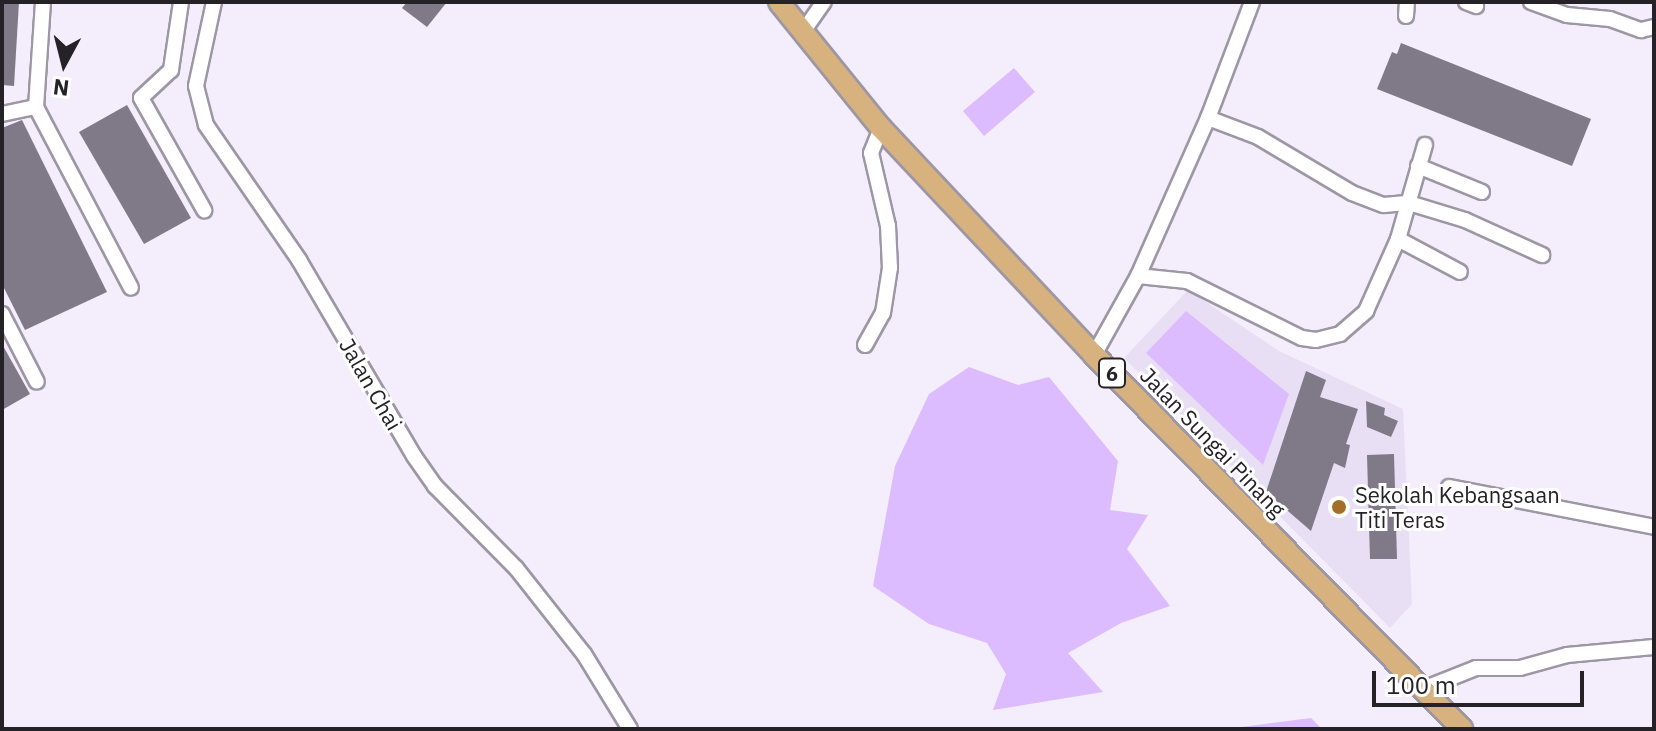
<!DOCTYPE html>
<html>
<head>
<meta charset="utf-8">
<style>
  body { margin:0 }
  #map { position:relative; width:1656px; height:731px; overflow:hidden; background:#f4edfc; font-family:"IBM Plex Sans",sans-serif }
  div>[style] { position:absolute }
  .built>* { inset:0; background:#e9dff5 }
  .green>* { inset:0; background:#dcbcfe }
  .building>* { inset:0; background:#807987 }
  .roads { filter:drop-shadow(2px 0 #9d96a4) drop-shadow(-2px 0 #9d96a4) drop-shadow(0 2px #9d96a4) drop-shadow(0 -2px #9d96a4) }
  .street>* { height:14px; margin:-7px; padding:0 7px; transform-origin:7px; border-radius:7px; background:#fff }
  .primary>* { height:20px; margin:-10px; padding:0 10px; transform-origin:10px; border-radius:10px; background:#d8b27e }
  .dots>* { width:22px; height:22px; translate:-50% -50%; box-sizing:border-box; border:4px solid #fff; border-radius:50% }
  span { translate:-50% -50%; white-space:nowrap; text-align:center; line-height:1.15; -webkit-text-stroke:6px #fff; paint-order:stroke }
  .shield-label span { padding:2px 6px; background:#fff; border:2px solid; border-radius:6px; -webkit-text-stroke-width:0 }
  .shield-label { font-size:20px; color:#242127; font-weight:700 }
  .street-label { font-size:22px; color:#242127 }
  .poi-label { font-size:22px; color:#242127 }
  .left { translate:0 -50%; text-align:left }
  .frame { position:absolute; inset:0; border:4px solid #242127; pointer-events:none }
  .north { position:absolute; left:24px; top:24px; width:80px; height:80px; -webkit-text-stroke:6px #fff; paint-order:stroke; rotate:187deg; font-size:22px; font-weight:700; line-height:32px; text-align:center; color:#242127 }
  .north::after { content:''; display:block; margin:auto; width:28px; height:36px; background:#242127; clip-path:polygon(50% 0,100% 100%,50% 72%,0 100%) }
  .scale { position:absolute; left:1372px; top:671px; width:212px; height:36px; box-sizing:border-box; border:4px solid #242127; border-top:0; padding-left:10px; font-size:24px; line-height:28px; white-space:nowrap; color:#242127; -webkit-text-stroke:6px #fff; paint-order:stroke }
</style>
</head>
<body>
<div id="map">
  <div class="built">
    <div style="clip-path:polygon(1188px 290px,1279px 351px,1403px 409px,1412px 604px,1390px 628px,1124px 358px)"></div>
  </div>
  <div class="green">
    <div style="clip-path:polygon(1014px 68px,1035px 92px,984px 136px,963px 111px)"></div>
    <div style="clip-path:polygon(1186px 311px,1289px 394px,1263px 465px,1146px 353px)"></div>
    <div style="clip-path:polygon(969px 367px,1018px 385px,1049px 377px,1118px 461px,1110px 510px,1148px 515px,1127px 549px,1170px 606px,1121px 623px,1068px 653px,1103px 692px,993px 710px,1006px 674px,987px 643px,929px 624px,873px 586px,895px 466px,929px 394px)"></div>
    <div style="clip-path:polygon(1311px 718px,1322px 729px,1227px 729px)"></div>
  </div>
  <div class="building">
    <div style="clip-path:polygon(2px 2px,19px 2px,14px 86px,2px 85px)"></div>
    <div style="clip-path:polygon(407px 2px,447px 2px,427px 27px,402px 8px)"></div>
    <div style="clip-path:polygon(1401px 43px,1591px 119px,1572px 166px,1377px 89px,1392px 52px,1397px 54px)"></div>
    <div style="clip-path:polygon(127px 105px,191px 218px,144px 244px,79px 132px)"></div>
    <div style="clip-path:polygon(22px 120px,107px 292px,25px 330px,2px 284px,2px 128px)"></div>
    <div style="clip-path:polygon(2px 344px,30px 394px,2px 410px)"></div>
    <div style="clip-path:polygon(1306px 371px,1326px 380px,1320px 397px,1358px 409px,1346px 444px,1350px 445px,1345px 468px,1334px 463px,1311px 531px,1266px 492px)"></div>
    <div style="clip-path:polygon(1366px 401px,1385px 408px,1384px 415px,1398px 421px,1391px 437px,1367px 427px)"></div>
    <div style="clip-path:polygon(1394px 454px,1397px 559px,1370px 559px,1367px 455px)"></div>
  </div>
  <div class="roads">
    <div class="street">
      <div style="left:43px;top:2px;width:105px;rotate:93.8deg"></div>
      <div style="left:36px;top:107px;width:204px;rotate:62.3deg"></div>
      <div style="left:181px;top:2px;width:69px;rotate:98.4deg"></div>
      <div style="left:171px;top:70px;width:41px;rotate:137deg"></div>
      <div style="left:141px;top:98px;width:129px;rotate:60.6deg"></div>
      <div style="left:214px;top:2px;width:86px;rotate:102.1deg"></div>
      <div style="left:196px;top:86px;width:40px;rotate:75.6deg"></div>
      <div style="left:206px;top:125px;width:164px;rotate:55.4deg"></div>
      <div style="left:299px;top:260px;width:227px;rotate:59.6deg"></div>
      <div style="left:414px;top:456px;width:37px;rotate:55deg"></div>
      <div style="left:435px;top:486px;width:115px;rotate:45.4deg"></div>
      <div style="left:516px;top:568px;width:110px;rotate:51.7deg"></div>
      <div style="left:584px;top:654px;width:88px;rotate:58.5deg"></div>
      <div style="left:1466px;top:2px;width:11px;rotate:22deg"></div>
      <div style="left:1531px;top:2px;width:38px;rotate:20deg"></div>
      <div style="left:1567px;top:15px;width:43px;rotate:5.3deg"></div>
      <div style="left:1610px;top:19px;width:33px;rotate:20deg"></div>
      <div style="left:1641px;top:30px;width:13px;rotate:-13deg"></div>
      <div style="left:1406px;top:16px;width:14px;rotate:-86deg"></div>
      <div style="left:802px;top:33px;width:38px;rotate:-55deg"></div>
      <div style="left:2px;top:114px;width:35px;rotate:-12deg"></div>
      <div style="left:1208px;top:118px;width:53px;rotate:20.8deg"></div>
      <div style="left:1258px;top:137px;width:109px;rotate:30.8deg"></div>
      <div style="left:1352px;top:193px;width:34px;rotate:21deg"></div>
      <div style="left:1384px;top:205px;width:25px;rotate:-5deg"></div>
      <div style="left:1409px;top:203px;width:59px;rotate:16.9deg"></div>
      <div style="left:1465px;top:220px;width:85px;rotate:24.4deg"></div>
      <div style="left:1418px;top:166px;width:69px;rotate:22.1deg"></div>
      <div style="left:1398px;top:239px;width:70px;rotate:28deg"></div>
      <div style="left:1138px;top:276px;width:49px;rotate:5.8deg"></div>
      <div style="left:1187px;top:281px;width:128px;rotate:26.4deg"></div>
      <div style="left:1302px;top:338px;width:14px;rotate:8deg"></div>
      <div style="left:1316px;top:340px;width:25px;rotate:-14deg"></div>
      <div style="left:1340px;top:334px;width:35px;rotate:-41deg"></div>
      <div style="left:1366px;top:311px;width:79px;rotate:-66deg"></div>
      <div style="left:1398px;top:239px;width:98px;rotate:-74deg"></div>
      <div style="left:2px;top:314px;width:76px;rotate:62.8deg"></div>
      <div style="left:865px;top:345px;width:37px;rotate:-61deg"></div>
      <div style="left:883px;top:313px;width:46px;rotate:-81.2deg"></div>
      <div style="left:890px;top:268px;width:42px;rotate:-92.7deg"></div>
      <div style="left:888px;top:226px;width:75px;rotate:-103.1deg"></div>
      <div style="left:871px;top:153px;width:27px;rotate:-68deg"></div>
      <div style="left:1094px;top:355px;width:90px;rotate:-60.9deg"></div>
      <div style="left:1138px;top:276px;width:173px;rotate:-66.1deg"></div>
      <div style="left:1208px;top:118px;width:124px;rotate:-69.2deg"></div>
      <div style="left:1449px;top:487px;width:209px;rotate:11deg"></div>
      <div style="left:1423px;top:689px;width:57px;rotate:-21.6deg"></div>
      <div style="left:1476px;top:668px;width:44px"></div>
      <div style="left:1520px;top:668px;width:49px;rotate:-15.5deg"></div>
      <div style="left:1567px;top:655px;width:87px;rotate:-5.3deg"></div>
    </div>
    <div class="primary">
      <div style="left:779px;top:2px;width:162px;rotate:51deg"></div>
      <div style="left:881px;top:128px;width:311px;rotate:46.8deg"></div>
      <div style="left:1094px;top:355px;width:525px;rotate:45.46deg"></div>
    </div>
  </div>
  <div class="dots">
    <div style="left:1339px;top:507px;background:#a36e27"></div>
  </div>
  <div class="shield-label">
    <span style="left:1112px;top:373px">6</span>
  </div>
  <div class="street-label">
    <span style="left:371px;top:384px;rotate:60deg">Jalan Chai</span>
    <span style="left:1213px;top:442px;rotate:46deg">Jalan Sungai Pinang</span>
  </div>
  <div class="poi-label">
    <span class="left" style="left:1355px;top:507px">Sekolah Kebangsaan<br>Titi Teras</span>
  </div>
  <div class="frame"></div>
  <div class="north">N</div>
  <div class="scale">100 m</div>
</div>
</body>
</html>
